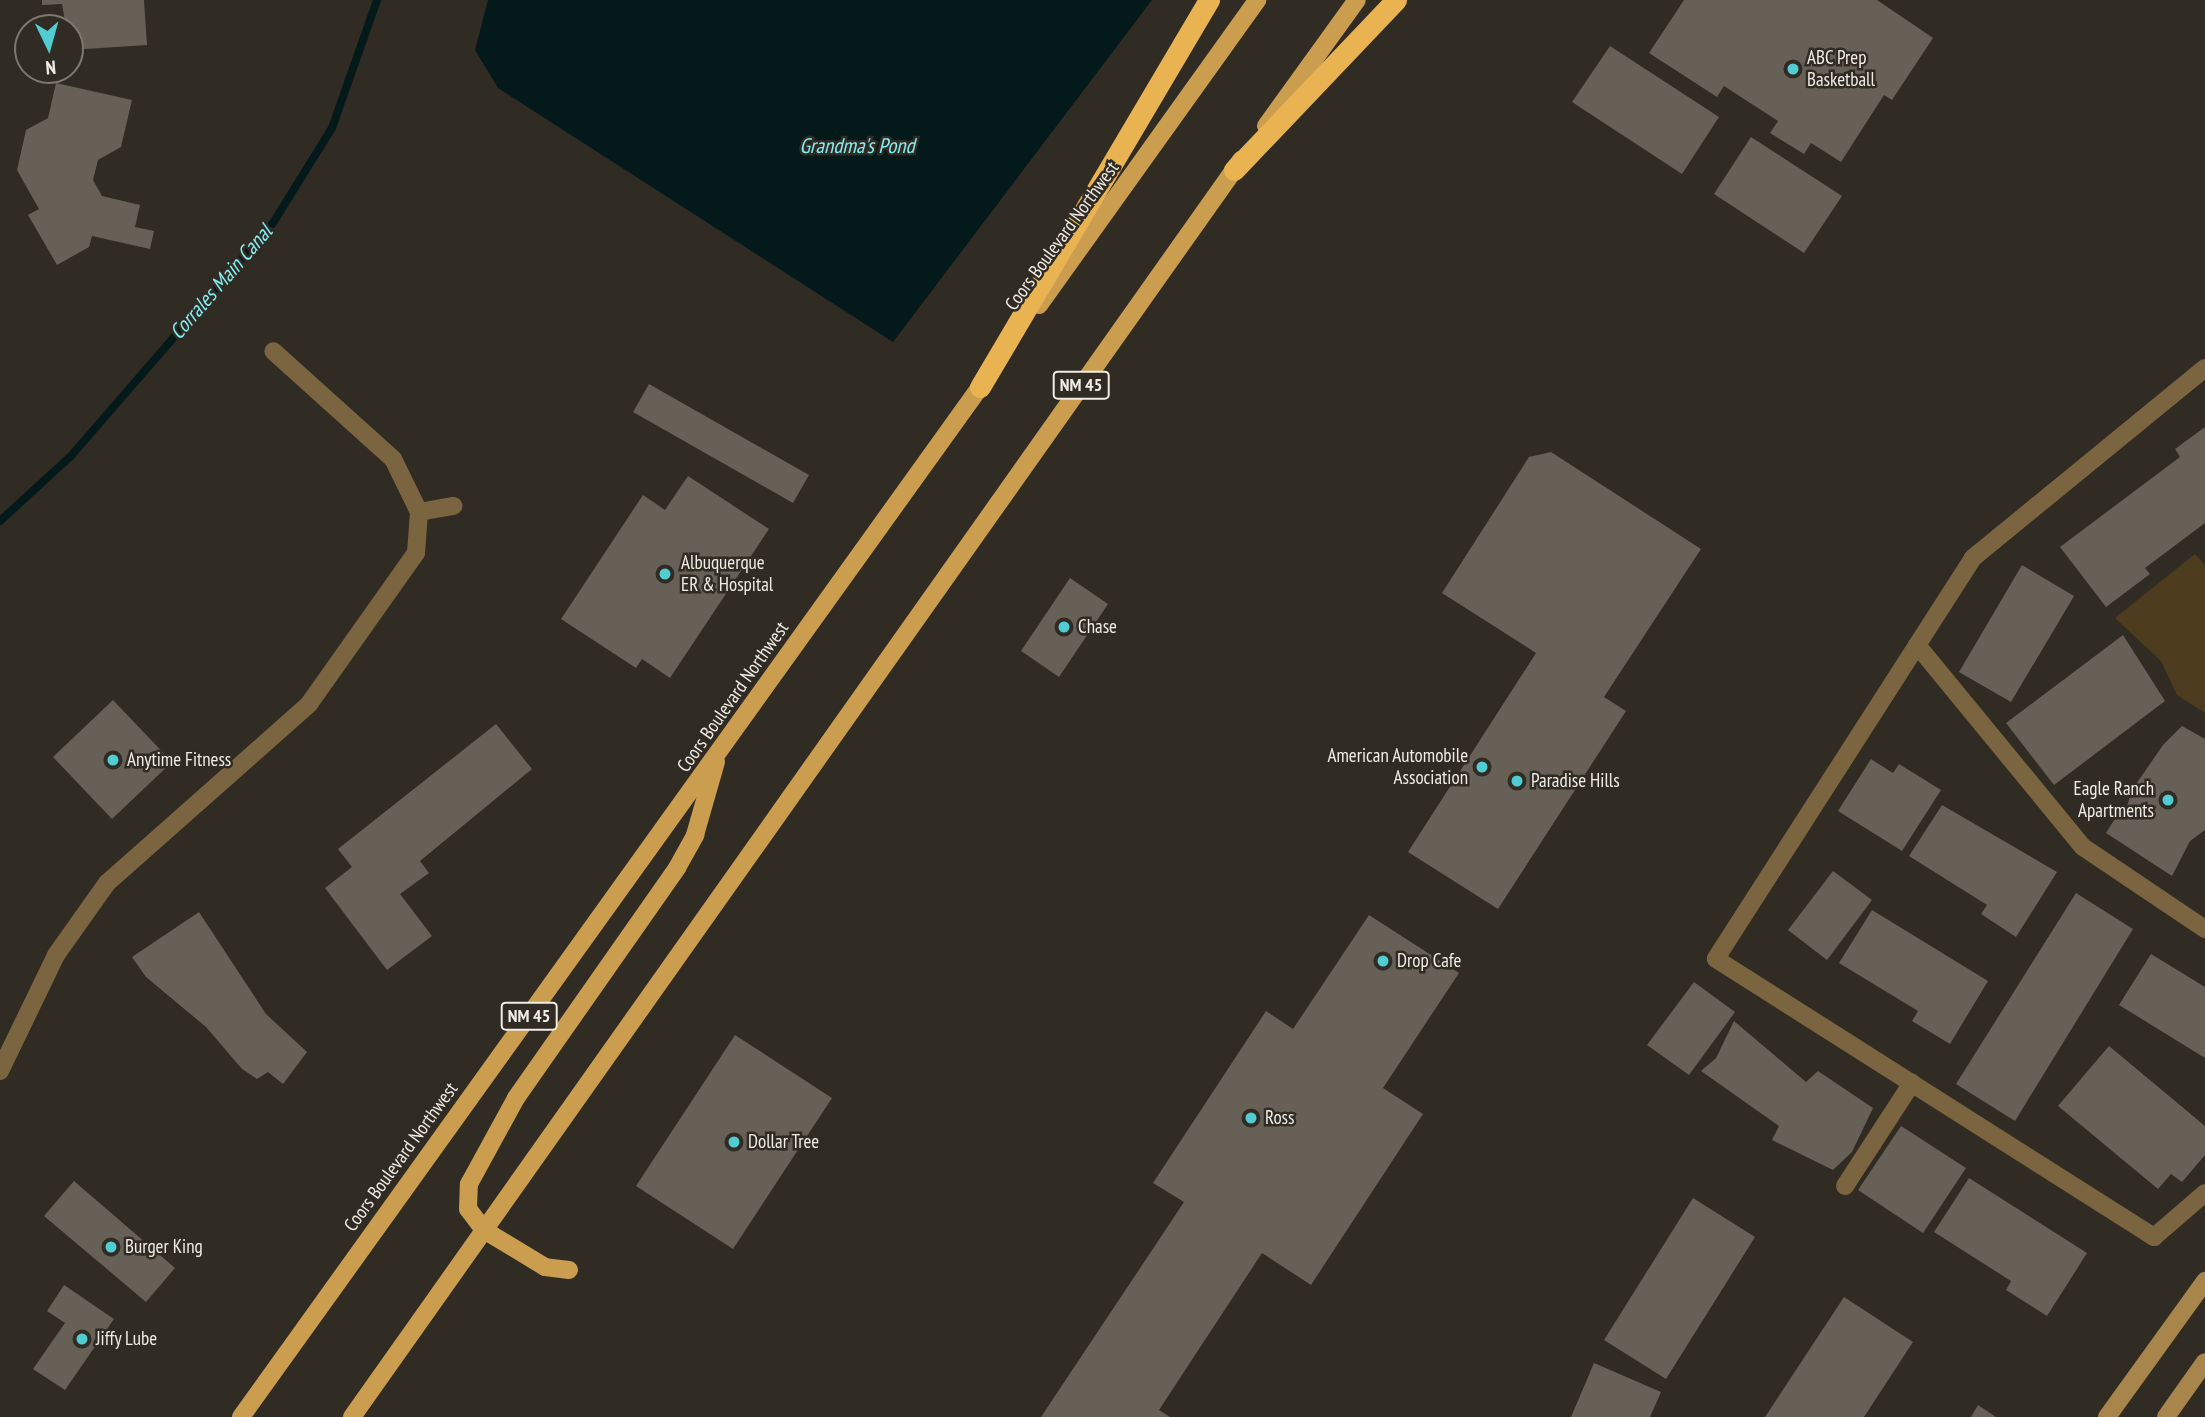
<!DOCTYPE html>
<html>
<head>
<meta charset="utf-8">
<style>
  body { margin:0 }
  #map { position:relative; width:2205px; height:1417px; overflow:hidden; background:#302b23; font-family:"PT Sans Narrow",sans-serif }
  div>[style] { position:absolute }
  .green>* { inset:0; background:#4e3c1f }
  .water>* { inset:0; background:#04191a }
  .stream>* { height:8px; margin:-4px; padding:0 4px; transform-origin:4px; border-radius:4px; background:#04191a }
  .building>* { inset:0; background:#666056 }
  .minor>* { height:18px; margin:-9px; padding:0 9px; transform-origin:9px; border-radius:9px; background:#7b6541 }
  .tertiary>* { height:18px; margin:-9px; padding:0 9px; transform-origin:9px; border-radius:9px; background:#7b6541 }
  .secondary>* { height:18px; margin:-9px; padding:0 9px; transform-origin:9px; border-radius:9px; background:#a8854a }
  .primary>* { height:18px; margin:-9px; padding:0 9px; transform-origin:9px; border-radius:9px; background:#cb9d4f }
  .motorway>* { height:21px; margin:-10.5px; padding:0 10.5px; transform-origin:10.5px; border-radius:10.5px; background:#eab352 }
  .dots>* { width:19px; height:19px; translate:-50% -50%; box-sizing:border-box; border:4px solid #302b23; border-radius:50% }
  span { translate:-50% -50%; white-space:nowrap; text-align:center; line-height:1.15; -webkit-text-stroke:5px #302b23; paint-order:stroke }
  .shield-label span { padding:2px 5px; background:#302b23; border:2px solid; border-radius:5px; -webkit-text-stroke-width:0 }
  .shield-label { font-size:18px; color:#f0ede7; font-weight:700 }
  .poi-label { font-size:19px; color:#f0ede7 }
  .left { translate:0 -50%; text-align:left }
  .right { translate:-100% -50%; text-align:right }
  .street-label { font-size:19px; color:#f0ede7 }
  .water-label { font-size:21px; color:#83eef4; font-style:italic }
  .north { position:absolute; left:14px; top:14px; width:70px; height:70px; box-sizing:border-box; background:#302b23; border:2px solid #7d7971; border-radius:50%; rotate:175deg; font-size:19px; font-weight:700; line-height:28px; text-align:center; color:#f0ede7 }
  .north::after { content:''; display:block; margin:auto; width:24px; height:32px; background:#51ccd2; clip-path:polygon(50% 0,100% 100%,50% 72%,0 100%) }
</style>
</head>
<body>
<div id="map">
  <div class="green">
    <div style="clip-path:polygon(2195px 554px,2205px 565px,2205px 713px,2177px 695px,2161px 661px,2115px 618px)"></div>
  </div>
  <div class="water">
    <div style="clip-path:polygon(488px 0,1152px 0,893px 342px,498px 88px,475px 50px)"></div>
  </div>
  <div class="stream">
    <div style="left:0;top:521px;width:96px;rotate:-42.5deg"></div>
    <div style="left:71px;top:456px;width:308px;rotate:-49.1deg"></div>
    <div style="left:273px;top:223px;width:112px;rotate:-58.2deg"></div>
    <div style="left:332px;top:128px;width:136px;rotate:-70.6deg"></div>
  </div>
  <div class="building">
    <div style="clip-path:polygon(42px 0,144px 0,147px 45px,70px 50px,62px 4px,42px 5px)"></div>
    <div style="clip-path:polygon(1684px 0,1877px 0,1933px 38px,1892px 100px,1884px 95px,1841px 162px,1811px 143px,1804px 154px,1770px 133px,1778px 121px,1724px 86px,1717px 97px,1649px 53px)"></div>
    <div style="clip-path:polygon(1610px 46px,1719px 117px,1682px 174px,1572px 102px)"></div>
    <div style="clip-path:polygon(56px 83px,132px 100px,121px 147px,98px 160px,93px 180px,102px 196px,140px 205px,135px 227px,154px 231px,150px 249px,92px 236px,89px 247px,57px 265px,28px 215px,39px 209px,17px 170px,26px 130px,48px 118px)"></div>
    <div style="clip-path:polygon(1751px 137px,1842px 196px,1804px 253px,1714px 194px)"></div>
    <div style="clip-path:polygon(649px 384px,809px 475px,793px 503px,633px 412px)"></div>
    <div style="clip-path:polygon(2205px 427px,2205px 523px,2145px 568px,2150px 574px,2106px 607px,2060px 547px,2180px 457px,2175px 449px)"></div>
    <div style="clip-path:polygon(1551px 452px,1701px 549px,1604px 697px,1626px 711px,1498px 909px,1408px 852px,1536px 653px,1442px 593px,1529px 457px)"></div>
    <div style="clip-path:polygon(688px 476px,769px 529px,670px 678px,642px 659px,636px 668px,561px 619px,643px 495px,665px 510px)"></div>
    <div style="clip-path:polygon(2022px 565px,2074px 596px,2011px 702px,1959px 672px)"></div>
    <div style="clip-path:polygon(1070px 578px,1108px 604px,1059px 677px,1021px 651px)"></div>
    <div style="clip-path:polygon(2123px 635px,2165px 701px,2054px 785px,2006px 723px)"></div>
    <div style="clip-path:polygon(113px 700px,172px 762px,112px 819px,53px 757px)"></div>
    <div style="clip-path:polygon(496px 724px,532px 769px,420px 861px,429px 873px,400px 894px,432px 936px,387px 970px,325px 888px,352px 867px,338px 849px)"></div>
    <div style="clip-path:polygon(2182px 726px,2205px 739px,2205px 830px,2190px 841px,2172px 876px,2106px 833px,2121px 809px,2125px 813px,2132px 790px,2163px 745px)"></div>
    <div style="clip-path:polygon(1871px 759px,1893px 773px,1899px 764px,1941px 790px,1902px 851px,1838px 811px)"></div>
    <div style="clip-path:polygon(1942px 805px,2057px 872px,2016px 937px,1981px 914px,1987px 905px,1909px 856px)"></div>
    <div style="clip-path:polygon(1833px 871px,1872px 900px,1827px 960px,1788px 930px)"></div>
    <div style="clip-path:polygon(2076px 893px,2133px 929px,2015px 1121px,1956px 1084px)"></div>
    <div style="clip-path:polygon(1872px 910px,1988px 981px,1950px 1044px,1912px 1021px,1918px 1011px,1839px 963px)"></div>
    <div style="clip-path:polygon(199px 912px,266px 1014px,307px 1052px,283px 1084px,268px 1072px,257px 1079px,242px 1069px,206px 1027px,146px 977px,132px 957px)"></div>
    <div style="clip-path:polygon(1369px 915px,1459px 973px,1383px 1088px,1423px 1114px,1311px 1285px,1262px 1253px,1159px 1410px,1170px 1417px,1041px 1417px,1184px 1202px,1153px 1183px,1266px 1011px,1293px 1029px)"></div>
    <div style="clip-path:polygon(2151px 954px,2205px 987px,2205px 1058px,2119px 1005px)"></div>
    <div style="clip-path:polygon(1694px 982px,1735px 1012px,1689px 1075px,1647px 1045px)"></div>
    <div style="clip-path:polygon(1734px 1021px,1806px 1082px,1818px 1071px,1873px 1108px,1852px 1152px,1833px 1170px,1772px 1140px,1779px 1126px,1701px 1071px,1716px 1058px)"></div>
    <div style="clip-path:polygon(735px 1035px,832px 1098px,733px 1249px,636px 1186px)"></div>
    <div style="clip-path:polygon(2109px 1046px,2205px 1126px,2205px 1155px,2182px 1182px,2171px 1174px,2158px 1189px,2058px 1106px)"></div>
    <div style="clip-path:polygon(1901px 1126px,1966px 1168px,1923px 1233px,1858px 1190px)"></div>
    <div style="clip-path:polygon(1969px 1178px,2087px 1253px,2047px 1316px,2006px 1290px,2011px 1281px,1934px 1232px)"></div>
    <div style="clip-path:polygon(74px 1181px,175px 1268px,146px 1302px,44px 1216px)"></div>
    <div style="clip-path:polygon(1693px 1198px,1755px 1237px,1666px 1379px,1604px 1340px)"></div>
    <div style="clip-path:polygon(64px 1285px,114px 1319px,65px 1390px,33px 1369px,65px 1323px,47px 1311px)"></div>
    <div style="clip-path:polygon(1844px 1297px,1913px 1342px,1864px 1417px,1765px 1417px)"></div>
    <div style="clip-path:polygon(1594px 1363px,1661px 1392px,1650px 1417px,1571px 1417px)"></div>
    <div style="clip-path:polygon(1978px 1405px,1996px 1417px,1971px 1417px)"></div>
  </div>
  <div class="minor">
    <div style="left:2205px;top:368px;width:300px;rotate:140.7deg"></div>
    <div style="left:1973px;top:558px;width:476px;rotate:122.7deg"></div>
    <div style="left:1716px;top:959px;width:519px;rotate:32.4deg"></div>
    <div style="left:2154px;top:1237px;width:67px;rotate:-40.8deg"></div>
    <div style="left:1917px;top:645px;width:261px;rotate:50.6deg"></div>
    <div style="left:2083px;top:847px;width:147px;rotate:33.9deg"></div>
    <div style="left:0;top:1071px;width:129px;rotate:-64.2deg"></div>
    <div style="left:56px;top:955px;width:88px;rotate:-54.7deg"></div>
    <div style="left:107px;top:883px;width:270px;rotate:-41.5deg"></div>
    <div style="left:309px;top:704px;width:185px;rotate:-54.7deg"></div>
    <div style="left:416px;top:553px;width:41px;rotate:-85.8deg"></div>
    <div style="left:419px;top:512px;width:59px;rotate:-116.1deg"></div>
    <div style="left:393px;top:459px;width:161px;rotate:-138deg"></div>
    <div style="left:1845px;top:1186px;width:123px;rotate:-57deg"></div>
  </div>
  <div class="tertiary">
    <div style="left:419px;top:512px;width:35px;rotate:-10deg"></div>
  </div>
  <div class="secondary">
    <div style="left:2107px;top:1417px;width:168px;rotate:-54.2deg"></div>
    <div style="left:2166px;top:1417px;width:67px;rotate:-54.7deg"></div>
  </div>
  <div class="primary">
    <div style="left:1266px;top:126px;width:155px;rotate:-54.2deg"></div>
    <div style="left:1039px;top:305px;width:375px;rotate:-54.4deg"></div>
    <div style="left:569px;top:1270px;width:24px;rotate:-173deg"></div>
    <div style="left:545px;top:1267px;width:71px;rotate:-148.8deg"></div>
    <div style="left:484px;top:1230px;width:26px;rotate:-127deg"></div>
    <div style="left:468px;top:1209px;width:25px;rotate:-88deg"></div>
    <div style="left:469px;top:1184px;width:98px;rotate:-61.3deg"></div>
    <div style="left:516px;top:1098px;width:281px;rotate:-55deg"></div>
    <div style="left:677px;top:868px;width:38px;rotate:-61deg"></div>
    <div style="left:695px;top:835px;width:76px;rotate:-74deg"></div>
    <div style="left:241px;top:1417px;width:1281px;rotate:-54.34deg"></div>
    <div style="left:352px;top:1417px;width:1540px;rotate:-54.73deg"></div>
  </div>
  <div class="motorway">
    <div style="left:1234px;top:170px;width:235px;rotate:-46.4deg"></div>
    <div style="left:980px;top:387px;width:450px;rotate:-59.4deg"></div>
  </div>
  <div class="dots">
    <div style="left:1793px;top:69px;background:#51ccd2"></div>
    <div style="left:665px;top:574px;background:#51ccd2"></div>
    <div style="left:1064px;top:627px;background:#51ccd2"></div>
    <div style="left:113px;top:760px;background:#51ccd2"></div>
    <div style="left:1482px;top:767px;background:#51ccd2"></div>
    <div style="left:1517px;top:781px;background:#51ccd2"></div>
    <div style="left:2168px;top:800px;background:#51ccd2"></div>
    <div style="left:1383px;top:961px;background:#51ccd2"></div>
    <div style="left:1251px;top:1118px;background:#51ccd2"></div>
    <div style="left:734px;top:1142px;background:#51ccd2"></div>
    <div style="left:111px;top:1247px;background:#51ccd2"></div>
    <div style="left:82px;top:1339px;background:#51ccd2"></div>
  </div>
  <div class="shield-label">
    <span style="left:1081px;top:385px">NM 45</span>
    <span style="left:529px;top:1016px">NM 45</span>
  </div>
  <div class="poi-label">
    <span class="left" style="left:1807px;top:69px">ABC Prep<br>Basketball</span>
    <span class="left" style="left:681px;top:574px">Albuquerque<br>ER &amp; Hospital</span>
    <span class="left" style="left:1078px;top:627px">Chase</span>
    <span class="right" style="left:1468px;top:767px">American Automobile<br>Association</span>
    <span class="left" style="left:127px;top:760px">Anytime Fitness</span>
    <span class="left" style="left:1531px;top:781px">Paradise Hills</span>
    <span class="right" style="left:2154px;top:800px">Eagle Ranch<br>Apartments</span>
    <span class="left" style="left:1397px;top:961px">Drop Cafe</span>
    <span class="left" style="left:1265px;top:1118px">Ross</span>
    <span class="left" style="left:748px;top:1142px">Dollar Tree</span>
    <span class="left" style="left:125px;top:1247px">Burger King</span>
    <span class="left" style="left:96px;top:1339px">Jiffy Lube</span>
  </div>
  <div class="street-label">
    <span style="left:1062px;top:236px;rotate:-54deg">Coors Boulevard Northwest</span>
    <span style="left:733px;top:697px;rotate:-55deg">Coors Boulevard Northwest</span>
    <span style="left:401px;top:1157px;rotate:-54deg">Coors Boulevard Northwest</span>
  </div>
  <div class="water-label">
    <span style="left:857px;top:146px">Grandma's Pond</span>
    <span style="left:221px;top:282px;rotate:-49deg">Corrales Main Canal</span>
  </div>
  <div class="north">N</div>
</div>
</body>
</html>
